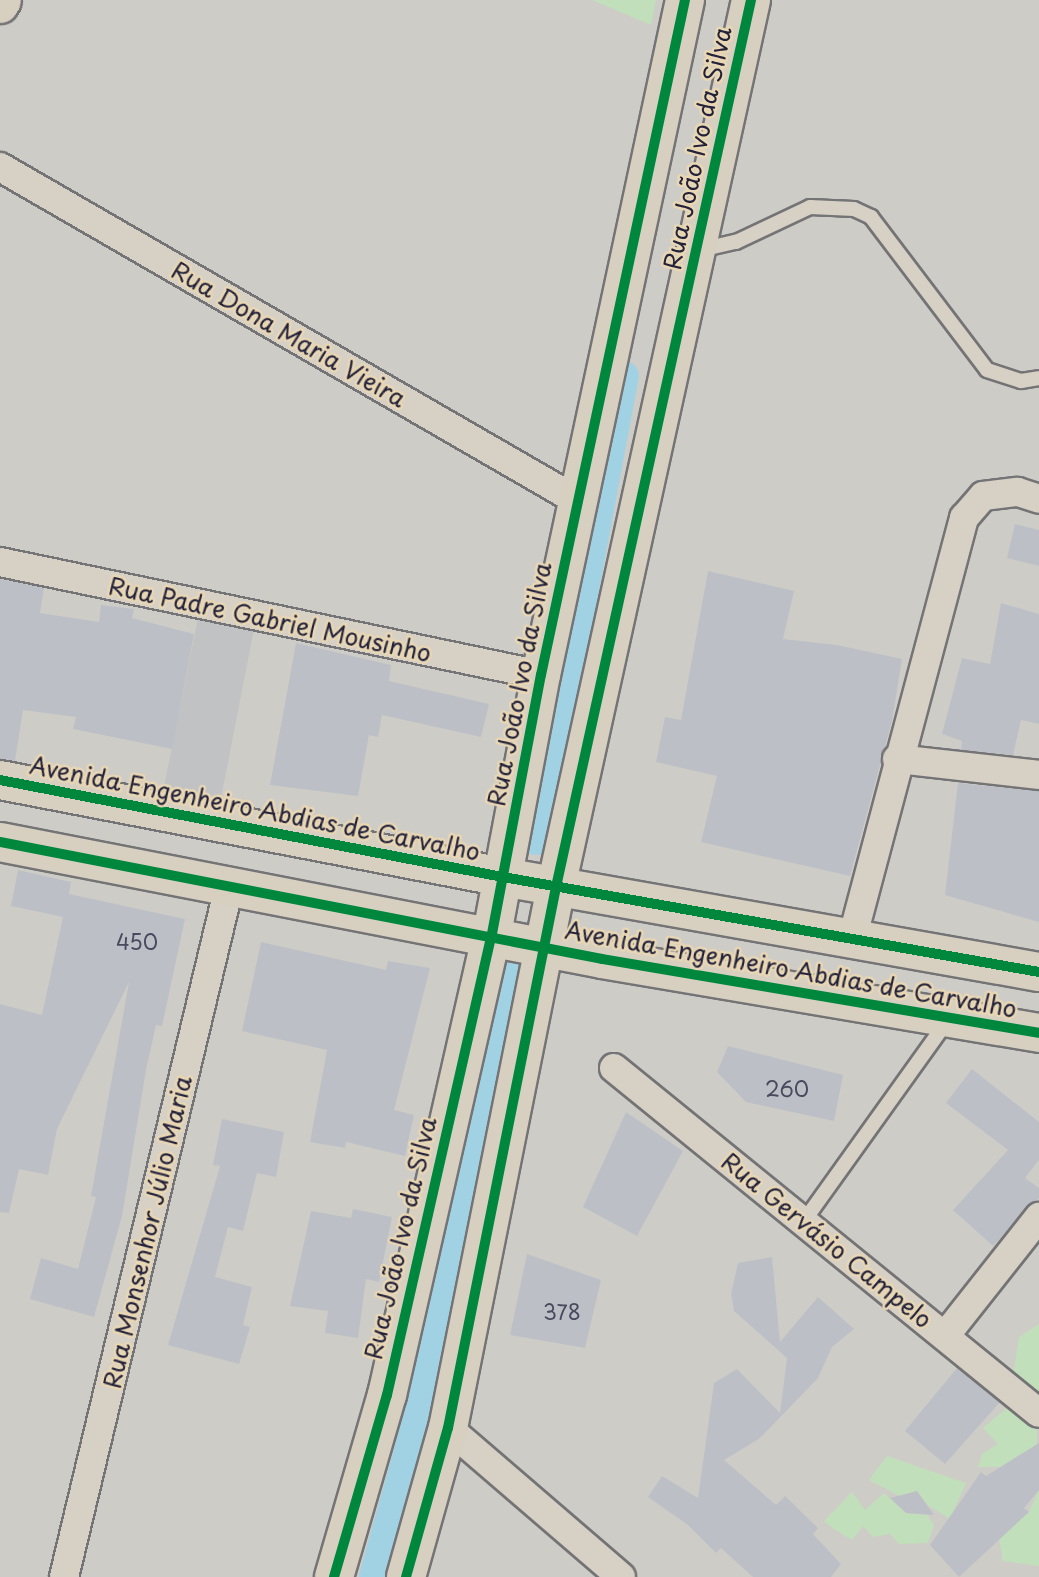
<!DOCTYPE html>
<html>
<head>
<meta charset="utf-8">
<style>
  body { margin:0 }
  #map { position:relative; width:1039px; height:1577px; overflow:hidden; background:#ceccc6; font-family:"Playpen Sans",sans-serif }
  div>[style] { position:absolute }
  .built>* { inset:0; background:#c0c2c3 }
  .green>* { inset:0; background:#c2dfbb }
  .canal>* { height:30px; margin:-15px; padding:0 15px; transform-origin:15px; border-radius:15px; background:#a1d2e3 }
  .building>* { inset:0; background:#bcc0c6 }
  .roads { filter:drop-shadow(2px 0 #747375) drop-shadow(-2px 0 #747375) drop-shadow(0 2px #747375) drop-shadow(0 -2px #747375) }
  .service>* { height:14px; margin:-7px; padding:0 7px; transform-origin:7px; border-radius:7px; background:#d6d0c5 }
  .minor>* { height:28px; margin:-14px; padding:0 14px; transform-origin:14px; border-radius:14px; background:#d6d0c5 }
  .primary>* { height:38px; margin:-19px; padding:0 19px; transform-origin:19px; border-radius:19px; background:#d7d0c1 }
  .trunk>* { height:38px; margin:-19px; padding:0 19px; transform-origin:19px; border-radius:19px; background:#d7d0c1 }
  .cycleway>* { height:10px; margin:-5px; padding:0 5px; transform-origin:5px; border-radius:5px; background:#00873e }
  span { translate:-50% -50%; white-space:nowrap; text-align:center; line-height:1.15; -webkit-text-stroke:5px #e9d7b4; paint-order:stroke }
  .number-label { font-size:21px; color:#494a5e }
  .number-label span { -webkit-text-stroke-width:0 }
  .street-label { font-size:24px; color:#22223b }
</style>
</head>
<body>
<div id="map">
  <div class="built">
    <div style="clip-path:polygon(198px 618px,254px 629px,220px 803px,163px 792px)"></div>
  </div>
  <div class="green">
    <div style="clip-path:polygon(592px 0,656px 0,651px 25px)"></div>
    <div style="clip-path:polygon(1039px 1324px,1039px 1404px,1012px 1383px,1019px 1337px)"></div>
    <div style="clip-path:polygon(1014px 1402px,1037px 1425px,1037px 1445px,1003px 1467px,978px 1467px,982px 1454px,998px 1444px,983px 1428px)"></div>
    <div style="clip-path:polygon(887px 1456px,966px 1483px,950px 1519px,927px 1505px,917px 1491px,900px 1496px,869px 1480px)"></div>
    <div style="clip-path:polygon(1039px 1490px,1039px 1566px,1003px 1561px,999px 1538px,1029px 1512px)"></div>
    <div style="clip-path:polygon(852px 1492px,865px 1510px,884px 1493px,906px 1513px,927px 1515px,934px 1525px,928px 1543px,899px 1544px,890px 1534px,873px 1537px,863px 1526px,852px 1540px,834px 1529px,824px 1521px)"></div>
  </div>
  <div class="canal">
    <div style="left:537px;top:840px;width:472px;rotate:-79.4deg"></div>
    <div style="left:374px;top:1577px;width:131px;rotate:-74.5deg"></div>
    <div style="left:409px;top:1451px;width:488px;rotate:-78deg"></div>
  </div>
  <div class="building">
    <div style="clip-path:polygon(1015px 524px,1039px 530px,1039px 566px,1007px 558px)"></div>
    <div style="clip-path:polygon(708px 571px,794px 591px,783px 639px,837px 645px,902px 659px,892px 721px,850px 876px,701px 842px,717px 776px,656px 762px,665px 717px,681px 720px)"></div>
    <div style="clip-path:polygon(0 579px,44px 588px,40px 613px,99px 622px,101px 605px,134px 609px,132px 618px,194px 634px,172px 749px,73px 729px,76px 717px,23px 710px,15px 761px,0 759px)"></div>
    <div style="clip-path:polygon(1001px 603px,1039px 614px,1039px 724px,1021px 720px,1013px 755px,961px 750px,962px 741px,942px 734px,962px 658px,990px 664px)"></div>
    <div style="clip-path:polygon(296px 643px,391px 665px,389px 681px,489px 704px,481px 737px,382px 715px,378px 737px,369px 735px,358px 796px,270px 785px)"></div>
    <div style="clip-path:polygon(958px 783px,1039px 791px,1039px 922px,945px 895px)"></div>
    <div style="clip-path:polygon(18px 870px,71px 882px,69px 894px,185px 919px,162px 1026px,156px 1025px,146px 1070px,122px 1216px,94px 1317px,30px 1299px,41px 1258px,78px 1269px,96px 1197px,91px 1196px,129px 982px,57px 1129px,48px 1175px,19px 1169px,9px 1213px,0 1212px,0 1004px,42px 1015px,63px 917px,11px 906px)"></div>
    <div style="clip-path:polygon(261px 942px,386px 970px,388px 961px,430px 968px,394px 1110px,414px 1115px,405px 1156px,346px 1142px,345px 1148px,310px 1142px,327px 1050px,242px 1031px)"></div>
    <div style="clip-path:polygon(728px 1046px,843px 1075px,834px 1121px,746px 1102px,717px 1072px)"></div>
    <div style="clip-path:polygon(972px 1069px,1039px 1122px,1039px 1160px,1025px 1178px,1039px 1188px,1039px 1198px,993px 1246px,953px 1210px,1008px 1150px,946px 1103px)"></div>
    <div style="clip-path:polygon(626px 1112px,683px 1151px,637px 1236px,583px 1207px)"></div>
    <div style="clip-path:polygon(222px 1119px,284px 1132px,276px 1177px,257px 1173px,243px 1231px,228px 1227px,215px 1277px,252px 1287px,243px 1325px,250px 1327px,239px 1364px,168px 1345px,220px 1166px,213px 1165px)"></div>
    <div style="clip-path:polygon(353px 1209px,392px 1217px,379px 1282px,366px 1279px,358px 1338px,325px 1333px,328px 1311px,290px 1306px,311px 1211px,351px 1218px)"></div>
    <div style="clip-path:polygon(527px 1254px,601px 1280px,585px 1348px,510px 1335px)"></div>
    <div style="clip-path:polygon(772px 1257px,780px 1342px,818px 1297px,854px 1329px,832px 1347px,818px 1378px,759px 1439px,724px 1460px,776px 1505px,785px 1496px,818px 1528px,813px 1534px,841px 1564px,831px 1577px,753px 1577px,721px 1548px,716px 1553px,688px 1525px,648px 1497px,662px 1476px,698px 1498px,714px 1383px,737px 1369px,780px 1413px,787px 1358px,734px 1311px,731px 1294px,738px 1263px)"></div>
    <div style="clip-path:polygon(957px 1368px,1000px 1402px,945px 1464px,905px 1431px)"></div>
    <div style="clip-path:polygon(1039px 1443px,1039px 1490px,1024px 1508px,1029px 1512px,959px 1577px,930px 1545px,981px 1472px,986px 1476px)"></div>
    <div style="clip-path:polygon(917px 1491px,934px 1515px,906px 1513px,890px 1498px)"></div>
  </div>
  <div class="roads">
    <div class="service">
      <div style="left:700px;top:250px;width:37px;rotate:-13deg"></div>
      <div style="left:736px;top:242px;width:82px;rotate:-25.3deg"></div>
      <div style="left:810px;top:207px;width:44px;rotate:2.6deg"></div>
      <div style="left:854px;top:209px;width:19px;rotate:25deg"></div>
      <div style="left:871px;top:217px;width:192px;rotate:52.8deg"></div>
      <div style="left:987px;top:370px;width:36px;rotate:18deg"></div>
      <div style="left:1021px;top:381px;width:18px;rotate:-9deg"></div>
      <div style="left:804px;top:1221px;width:246px;rotate:-54.4deg"></div>
    </div>
    <div class="minor">
      <div style="left:0;top:167px;width:668px;rotate:30.02deg"></div>
      <div style="left:0;top:562px;width:553px;rotate:11.8deg"></div>
      <div style="left:897px;top:759px;width:143px;rotate:6.4deg"></div>
      <div style="left:852px;top:939px;width:436px;rotate:-75.1deg"></div>
      <div style="left:964px;top:518px;width:29px;rotate:-49deg"></div>
      <div style="left:983px;top:496px;width:35px;rotate:-7deg"></div>
      <div style="left:1018px;top:492px;width:22px;rotate:18deg"></div>
      <div style="left:614px;top:1068px;width:547px;rotate:39.07deg"></div>
      <div style="left:945px;top:1336px;width:152px;rotate:-51.7deg"></div>
      <div style="left:448px;top:1428px;width:228px;rotate:40.7deg"></div>
      <div style="left:64px;top:1577px;width:709px;rotate:-76.55deg"></div>
    </div>
    <div class="primary">
      <div style="left:0;top:4px;width:4px;rotate:-63deg"></div>
      <div style="left:334px;top:1577px;width:190px;rotate:-73.8deg"></div>
      <div style="left:387px;top:1395px;width:468px;rotate:-77.2deg"></div>
      <div style="left:491px;top:939px;width:269px;rotate:-79.3deg"></div>
      <div style="left:541px;top:675px;width:690px;rotate:-77.96deg"></div>
      <div style="left:406px;top:1577px;width:155px;rotate:-74.3deg"></div>
      <div style="left:448px;top:1428px;width:552px;rotate:-78.71deg"></div>
      <div style="left:556px;top:887px;width:908px;rotate:-77.6deg"></div>
    </div>
    <div class="trunk">
      <div style="left:0;top:780px;width:512px;rotate:10.92deg"></div>
      <div style="left:503px;top:877px;width:544px;rotate:10.05deg"></div>
      <div style="left:0;top:842px;width:613px;rotate:11deg"></div>
      <div style="left:602px;top:959px;width:443px;rotate:9.6deg"></div>
    </div>
  </div>
  <div class="cycleway">
    <div style="left:0;top:780px;width:512px;rotate:10.92deg"></div>
    <div style="left:503px;top:877px;width:544px;rotate:10.05deg"></div>
    <div style="left:0;top:842px;width:613px;rotate:11deg"></div>
    <div style="left:602px;top:959px;width:443px;rotate:9.6deg"></div>
    <div style="left:334px;top:1577px;width:190px;rotate:-73.8deg"></div>
    <div style="left:387px;top:1395px;width:468px;rotate:-77.2deg"></div>
    <div style="left:491px;top:939px;width:269px;rotate:-79.3deg"></div>
    <div style="left:541px;top:675px;width:690px;rotate:-77.96deg"></div>
    <div style="left:406px;top:1577px;width:155px;rotate:-74.3deg"></div>
    <div style="left:448px;top:1428px;width:552px;rotate:-78.71deg"></div>
    <div style="left:556px;top:887px;width:908px;rotate:-77.6deg"></div>
  </div>
  <div class="number-label">
    <span style="left:137px;top:941px">450</span>
    <span style="left:787px;top:1088px">260</span>
    <span style="left:562px;top:1311px">378</span>
  </div>
  <div class="street-label">
    <span style="left:697px;top:148px;rotate:-78deg">Rua João Ivo da Silva</span>
    <span style="left:289px;top:334px;rotate:30deg">Rua Dona Maria Vieira</span>
    <span style="left:270px;top:619px;rotate:12deg">Rua Padre Gabriel Mousinho</span>
    <span style="left:519px;top:684px;rotate:-79deg">Rua João Ivo da Silva</span>
    <span style="left:255px;top:808px;rotate:11deg">Avenida Engenheiro Abdias de Carvalho</span>
    <span style="left:791px;top:969px;rotate:10deg">Avenida Engenheiro Abdias de Carvalho</span>
    <span style="left:147px;top:1232px;rotate:-77deg">Rua Monsenhor Júlio Maria</span>
    <span style="left:400px;top:1238px;rotate:-77deg">Rua João Ivo da Silva</span>
    <span style="left:827px;top:1240px;rotate:39deg">Rua Gervásio Campelo</span>
  </div>
</div>
</body>
</html>
